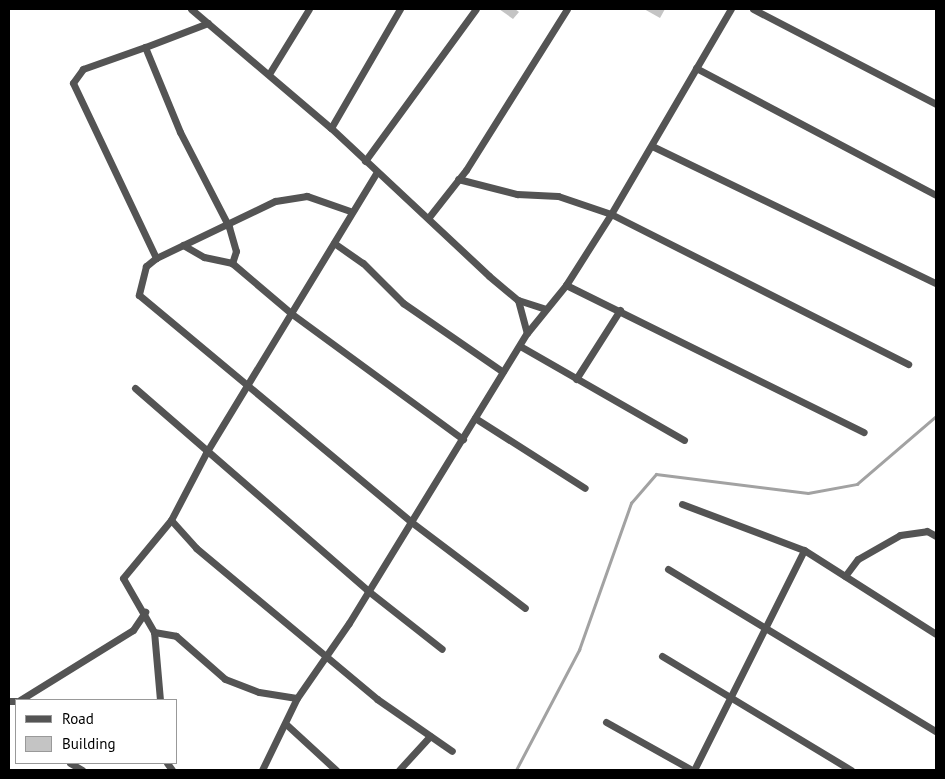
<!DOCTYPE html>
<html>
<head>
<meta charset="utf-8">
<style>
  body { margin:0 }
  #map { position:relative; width:945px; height:779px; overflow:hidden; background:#fff; font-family:"PT Sans",sans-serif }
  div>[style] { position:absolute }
  .stream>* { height:2.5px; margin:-1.25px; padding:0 1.25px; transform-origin:1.25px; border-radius:1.25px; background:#a2a2a2 }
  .building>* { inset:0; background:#c4c4c4 }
  .street>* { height:7px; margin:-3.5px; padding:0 3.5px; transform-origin:3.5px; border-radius:3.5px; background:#545454 }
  span { translate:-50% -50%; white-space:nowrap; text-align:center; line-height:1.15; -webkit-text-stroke:4px #fff; paint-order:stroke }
  .frame { position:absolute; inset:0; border:10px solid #000; pointer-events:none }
  .legend { position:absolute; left:15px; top:699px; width:162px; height:65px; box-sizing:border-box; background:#fff; border:1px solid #999; margin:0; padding:6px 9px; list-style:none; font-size:15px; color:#000 }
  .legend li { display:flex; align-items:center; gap:10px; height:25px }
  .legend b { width:25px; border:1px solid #999 }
</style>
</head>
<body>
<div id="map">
  <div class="stream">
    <div style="left:516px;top:770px;width:136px;rotate:-62.3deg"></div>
    <div style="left:579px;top:650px;width:156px;rotate:-70.5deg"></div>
    <div style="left:631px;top:503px;width:38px;rotate:-49deg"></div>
    <div style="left:656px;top:474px;width:153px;rotate:7.1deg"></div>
    <div style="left:808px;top:493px;width:50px;rotate:-10.4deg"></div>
    <div style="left:857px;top:484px;width:104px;rotate:-40.7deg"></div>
  </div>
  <div class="building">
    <div style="clip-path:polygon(499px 9px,515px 9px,519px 12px,513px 19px)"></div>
    <div style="clip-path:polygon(644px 9px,665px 9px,660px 18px)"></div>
  </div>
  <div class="street">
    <div style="left:191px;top:9px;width:184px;rotate:40.4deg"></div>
    <div style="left:331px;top:128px;width:216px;rotate:43.1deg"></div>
    <div style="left:489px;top:276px;width:38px;rotate:40deg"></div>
    <div style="left:518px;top:300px;width:28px;rotate:18deg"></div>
    <div style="left:753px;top:9px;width:206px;rotate:27.4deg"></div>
    <div style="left:208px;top:23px;width:67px;rotate:159.1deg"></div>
    <div style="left:145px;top:47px;width:92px;rotate:67.6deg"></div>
    <div style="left:180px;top:132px;width:107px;rotate:62.7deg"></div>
    <div style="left:229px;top:227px;width:25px;rotate:74deg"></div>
    <div style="left:236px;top:251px;width:13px;rotate:108deg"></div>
    <div style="left:232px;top:263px;width:79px;rotate:40.4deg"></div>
    <div style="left:292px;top:314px;width:212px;rotate:36.2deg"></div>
    <div style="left:145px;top:47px;width:66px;rotate:160.5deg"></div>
    <div style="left:83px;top:69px;width:17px;rotate:126deg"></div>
    <div style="left:73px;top:83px;width:194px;rotate:64.6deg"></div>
    <div style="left:696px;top:68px;width:272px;rotate:27.9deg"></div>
    <div style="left:269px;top:74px;width:76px;rotate:-58.4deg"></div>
    <div style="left:331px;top:128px;width:138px;rotate:-59.9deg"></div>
    <div style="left:652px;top:146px;width:315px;rotate:25.8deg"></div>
    <div style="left:365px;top:161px;width:188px;rotate:-53.9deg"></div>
    <div style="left:458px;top:179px;width:61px;rotate:14.3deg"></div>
    <div style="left:517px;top:194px;width:41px;rotate:2.8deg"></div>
    <div style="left:558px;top:196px;width:56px;rotate:18.8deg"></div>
    <div style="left:611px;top:214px;width:333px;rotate:26.8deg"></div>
    <div style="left:350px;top:211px;width:46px;rotate:-160.8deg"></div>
    <div style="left:307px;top:196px;width:32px;rotate:171deg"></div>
    <div style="left:275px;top:201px;width:132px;rotate:154.4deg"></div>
    <div style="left:156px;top:258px;width:13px;rotate:141deg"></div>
    <div style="left:146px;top:266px;width:30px;rotate:104deg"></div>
    <div style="left:139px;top:295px;width:353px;rotate:39.8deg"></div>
    <div style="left:410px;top:521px;width:144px;rotate:37.1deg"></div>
    <div style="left:429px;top:217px;width:60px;rotate:-51.8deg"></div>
    <div style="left:466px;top:170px;width:190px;rotate:-57.9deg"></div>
    <div style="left:334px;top:243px;width:35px;rotate:35deg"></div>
    <div style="left:363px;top:263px;width:57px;rotate:45deg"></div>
    <div style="left:403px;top:303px;width:121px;rotate:34.6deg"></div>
    <div style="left:183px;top:245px;width:24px;rotate:30deg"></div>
    <div style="left:204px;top:257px;width:29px;rotate:12deg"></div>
    <div style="left:566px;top:285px;width:332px;rotate:26.3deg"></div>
    <div style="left:518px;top:300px;width:34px;rotate:75deg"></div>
    <div style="left:520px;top:346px;width:189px;rotate:29.8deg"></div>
    <div style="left:576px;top:379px;width:82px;rotate:-57.5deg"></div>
    <div style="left:135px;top:388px;width:308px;rotate:41deg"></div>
    <div style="left:367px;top:590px;width:95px;rotate:38.2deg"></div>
    <div style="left:475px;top:418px;width:130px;rotate:32.5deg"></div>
    <div style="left:682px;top:504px;width:130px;rotate:20.7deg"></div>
    <div style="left:804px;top:550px;width:156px;rotate:32.5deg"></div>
    <div style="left:171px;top:520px;width:38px;rotate:48deg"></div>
    <div style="left:196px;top:548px;width:236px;rotate:39.8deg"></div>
    <div style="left:377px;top:699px;width:91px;rotate:34.7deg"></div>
    <div style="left:668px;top:569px;width:313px;rotate:31.2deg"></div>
    <div style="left:845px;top:576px;width:21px;rotate:-53deg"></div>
    <div style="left:858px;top:559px;width:48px;rotate:-29.7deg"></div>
    <div style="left:900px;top:535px;width:27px;rotate:-8deg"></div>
    <div style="left:927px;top:531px;width:10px;rotate:29deg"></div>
    <div style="left:154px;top:632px;width:22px;rotate:10deg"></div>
    <div style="left:176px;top:636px;width:65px;rotate:41.3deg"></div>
    <div style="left:225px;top:679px;width:36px;rotate:21deg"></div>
    <div style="left:259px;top:692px;width:38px;rotate:9deg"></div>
    <div style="left:662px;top:656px;width:221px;rotate:31.1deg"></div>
    <div style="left:20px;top:700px;width:133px;rotate:-31.8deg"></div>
    <div style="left:133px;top:630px;width:22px;rotate:-56deg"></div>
    <div style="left:160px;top:700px;width:68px;rotate:-95deg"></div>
    <div style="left:154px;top:632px;width:62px;rotate:-119.9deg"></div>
    <div style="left:123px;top:578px;width:75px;rotate:-50.4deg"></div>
    <div style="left:171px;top:520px;width:76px;rotate:-62.4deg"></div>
    <div style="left:206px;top:453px;width:328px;rotate:-58.7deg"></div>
    <div style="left:9px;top:701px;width:7px"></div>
    <div style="left:606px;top:722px;width:98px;rotate:29.2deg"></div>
    <div style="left:287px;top:725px;width:67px;rotate:42.6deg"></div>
    <div style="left:70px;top:763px;width:14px;rotate:30deg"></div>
    <div style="left:167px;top:763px;width:9px;rotate:54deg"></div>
    <div style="left:262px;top:770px;width:80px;rotate:-64.1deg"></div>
    <div style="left:297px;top:698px;width:91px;rotate:-55.3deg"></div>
    <div style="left:349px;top:623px;width:340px;rotate:-58.5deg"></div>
    <div style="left:527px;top:333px;width:62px;rotate:-50.9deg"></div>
    <div style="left:566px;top:285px;width:84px;rotate:-57.6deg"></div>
    <div style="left:611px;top:214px;width:238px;rotate:-59.7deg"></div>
    <div style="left:399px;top:770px;width:46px;rotate:-47.6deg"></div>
    <div style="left:694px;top:770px;width:246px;rotate:-63.4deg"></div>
  </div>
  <div class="frame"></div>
  <ul class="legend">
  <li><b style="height:6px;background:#545454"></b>Road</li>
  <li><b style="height:14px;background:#c4c4c4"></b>Building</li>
  </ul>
</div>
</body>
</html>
